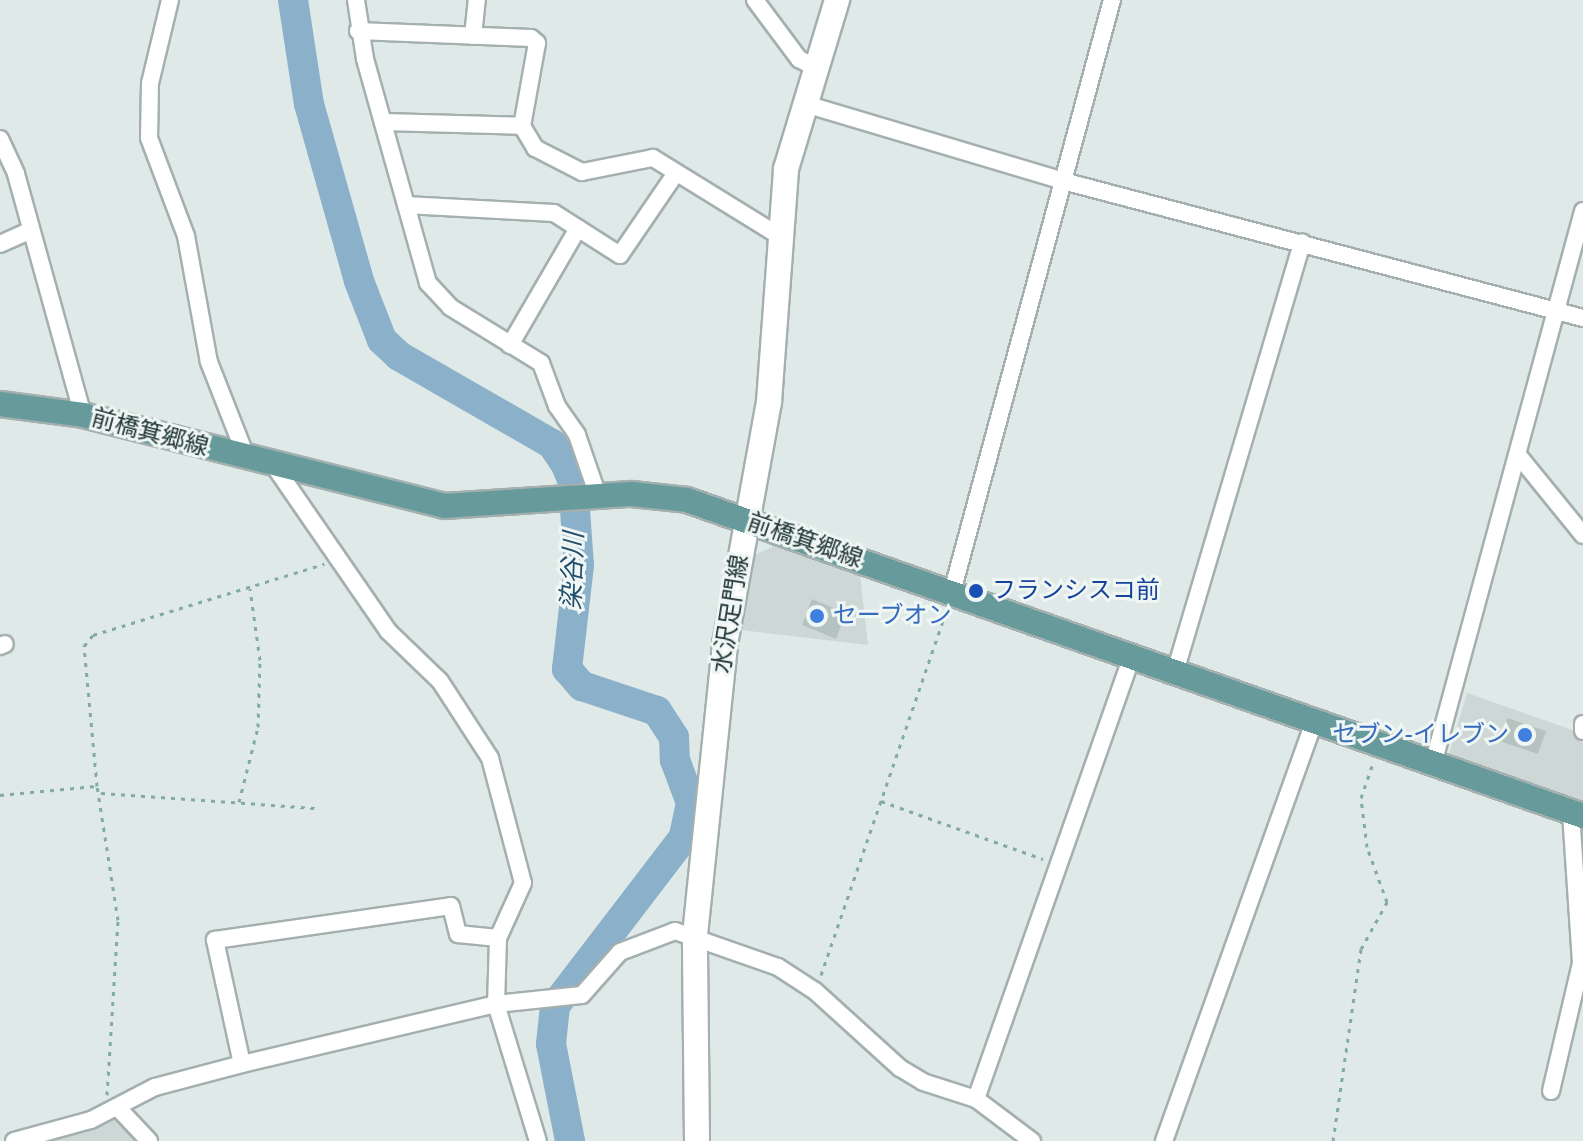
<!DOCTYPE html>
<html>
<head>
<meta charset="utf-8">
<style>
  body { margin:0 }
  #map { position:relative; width:1583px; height:1141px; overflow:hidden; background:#dfe9e7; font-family:Signika,"Noto Sans JP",sans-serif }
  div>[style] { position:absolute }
  .built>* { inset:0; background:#cdd8d6 }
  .river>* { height:30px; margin:-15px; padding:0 15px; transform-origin:15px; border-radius:15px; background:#8bb0ca }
  .building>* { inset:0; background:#b5c3c0 }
  .path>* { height:3px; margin-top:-1.5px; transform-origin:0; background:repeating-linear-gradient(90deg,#82aaa7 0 4px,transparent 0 10px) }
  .roads { filter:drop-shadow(2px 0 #a3b0af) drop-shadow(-2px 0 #a3b0af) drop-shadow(0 2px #a3b0af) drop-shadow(0 -2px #a3b0af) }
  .minor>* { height:16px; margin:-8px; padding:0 8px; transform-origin:8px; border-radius:8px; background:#fff }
  .secondary>* { height:24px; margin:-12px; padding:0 12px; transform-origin:12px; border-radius:12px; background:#fff }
  .primary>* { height:24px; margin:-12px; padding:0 12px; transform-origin:12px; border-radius:12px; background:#679b9b }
  .dots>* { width:22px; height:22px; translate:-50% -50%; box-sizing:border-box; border:4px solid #eff6f4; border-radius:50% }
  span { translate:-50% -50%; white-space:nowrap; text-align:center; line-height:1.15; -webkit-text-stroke:6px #eff6f4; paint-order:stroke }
  .street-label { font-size:24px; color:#223737 }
  .transit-label { font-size:24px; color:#164399 }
  .left { translate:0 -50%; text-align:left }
  .shop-label { font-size:24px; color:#366cbe }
  .right { translate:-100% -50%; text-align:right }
  .water-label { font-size:26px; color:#214d6d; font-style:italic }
</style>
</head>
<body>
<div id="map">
  <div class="built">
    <div style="clip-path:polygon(780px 543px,859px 566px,868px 645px,740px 630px,753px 556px)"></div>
    <div style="clip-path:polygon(1467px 693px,1575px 731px,1583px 743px,1583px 802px,1449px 754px)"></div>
    <div style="clip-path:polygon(115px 1119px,141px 1141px,44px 1141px,91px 1127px)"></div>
  </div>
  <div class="river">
    <div style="left:293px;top:0;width:105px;rotate:81.3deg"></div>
    <div style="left:309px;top:104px;width:184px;rotate:74.2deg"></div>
    <div style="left:359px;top:281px;width:63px;rotate:68.7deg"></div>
    <div style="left:382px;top:340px;width:23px;rotate:43deg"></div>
    <div style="left:399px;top:356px;width:177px;rotate:29.9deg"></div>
    <div style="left:552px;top:444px;width:23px;rotate:56deg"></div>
    <div style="left:565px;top:463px;width:21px;rotate:67deg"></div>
    <div style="left:573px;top:482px;width:83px;rotate:85.9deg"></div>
    <div style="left:579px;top:565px;width:105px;rotate:96.6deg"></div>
    <div style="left:567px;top:669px;width:23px;rotate:49deg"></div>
    <div style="left:582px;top:686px;width:79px;rotate:18.4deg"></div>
    <div style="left:657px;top:711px;width:31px;rotate:57deg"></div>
    <div style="left:674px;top:737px;width:23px;rotate:88deg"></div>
    <div style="left:675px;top:760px;width:46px;rotate:69.6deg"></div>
    <div style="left:691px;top:803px;width:35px;rotate:102deg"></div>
    <div style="left:684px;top:837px;width:213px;rotate:127.4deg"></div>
    <div style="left:555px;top:1006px;width:38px;rotate:96deg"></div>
    <div style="left:551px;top:1044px;width:99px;rotate:78.9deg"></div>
  </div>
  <div class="building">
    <div style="clip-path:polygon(812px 599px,846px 613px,836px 639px,802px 625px)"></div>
    <div style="clip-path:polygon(1507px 718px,1546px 731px,1538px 754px,1500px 741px)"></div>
  </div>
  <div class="path">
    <div style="left:101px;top:793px;width:217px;rotate:4deg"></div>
    <div style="left:0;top:795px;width:96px;rotate:-5.4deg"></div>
    <div style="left:881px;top:801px;width:172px;rotate:19.7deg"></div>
    <div style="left:239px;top:802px;width:77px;rotate:-75.8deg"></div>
    <div style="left:258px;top:727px;width:67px;rotate:-88.3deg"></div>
    <div style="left:260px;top:660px;width:72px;rotate:-98deg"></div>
    <div style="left:821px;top:975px;width:385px;rotate:-71deg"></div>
    <div style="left:107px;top:1095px;width:175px;rotate:-86.4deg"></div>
    <div style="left:118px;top:920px;width:136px;rotate:-98.9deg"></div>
    <div style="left:97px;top:786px;width:141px;rotate:-95.3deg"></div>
    <div style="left:84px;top:646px;width:14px;rotate:-51deg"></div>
    <div style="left:93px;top:635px;width:242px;rotate:-17.1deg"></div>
    <div style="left:1333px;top:1141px;width:194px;rotate:-81.7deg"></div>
    <div style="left:1361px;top:949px;width:54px;rotate:-61deg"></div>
    <div style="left:1387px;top:902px;width:59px;rotate:-110deg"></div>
    <div style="left:1367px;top:847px;width:49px;rotate:-97deg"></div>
    <div style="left:1361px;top:798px;width:36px;rotate:-71deg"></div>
  </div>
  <div class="roads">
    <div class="minor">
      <div style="left:170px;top:0;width:85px;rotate:103.5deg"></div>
      <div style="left:150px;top:83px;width:55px;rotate:91deg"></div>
      <div style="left:149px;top:138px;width:105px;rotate:69.3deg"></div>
      <div style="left:186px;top:236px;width:128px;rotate:79.7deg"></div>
      <div style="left:209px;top:362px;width:104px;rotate:68.6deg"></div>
      <div style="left:356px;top:0;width:60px;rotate:81.3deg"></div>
      <div style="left:365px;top:59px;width:233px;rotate:74.3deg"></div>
      <div style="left:428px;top:283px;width:33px;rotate:47deg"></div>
      <div style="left:450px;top:307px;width:107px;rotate:31.6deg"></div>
      <div style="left:541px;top:363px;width:46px;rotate:69.6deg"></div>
      <div style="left:557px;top:406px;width:35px;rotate:55deg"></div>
      <div style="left:577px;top:435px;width:65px;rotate:71deg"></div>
      <div style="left:755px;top:0;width:74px;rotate:53.3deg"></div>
      <div style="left:799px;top:59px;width:18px;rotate:27deg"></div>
      <div style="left:358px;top:31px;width:173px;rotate:2.3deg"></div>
      <div style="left:531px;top:38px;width:8px;rotate:40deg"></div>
      <div style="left:537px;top:43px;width:84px;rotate:100.2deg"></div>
      <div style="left:522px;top:126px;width:26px;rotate:59deg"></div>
      <div style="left:535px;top:148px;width:53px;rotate:27.1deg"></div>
      <div style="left:582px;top:172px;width:72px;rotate:-11.2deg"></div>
      <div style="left:653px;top:158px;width:150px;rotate:31.7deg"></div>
      <div style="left:473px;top:36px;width:36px;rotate:-84deg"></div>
      <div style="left:802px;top:103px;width:272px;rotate:16.6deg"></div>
      <div style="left:1063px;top:181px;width:538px;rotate:14.76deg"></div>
      <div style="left:383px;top:122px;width:139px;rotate:1.6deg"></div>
      <div style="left:0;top:139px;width:38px;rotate:65deg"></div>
      <div style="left:16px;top:174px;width:250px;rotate:74.5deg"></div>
      <div style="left:406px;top:205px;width:148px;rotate:3.1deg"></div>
      <div style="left:554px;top:213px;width:78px;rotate:32.5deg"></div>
      <div style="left:620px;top:255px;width:99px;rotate:-55.7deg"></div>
      <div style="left:0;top:244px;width:34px;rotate:-24deg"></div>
      <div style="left:510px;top:345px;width:135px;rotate:-59.8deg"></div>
      <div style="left:1518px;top:455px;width:103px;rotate:50.9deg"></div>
      <div style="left:275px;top:467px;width:199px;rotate:55.4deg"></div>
      <div style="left:388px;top:631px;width:72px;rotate:43.9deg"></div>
      <div style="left:440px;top:681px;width:92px;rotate:57deg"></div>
      <div style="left:490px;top:758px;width:129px;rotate:75.2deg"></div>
      <div style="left:523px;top:883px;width:60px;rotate:114.4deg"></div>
      <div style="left:498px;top:938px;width:66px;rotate:91.7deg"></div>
      <div style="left:496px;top:1004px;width:143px;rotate:73deg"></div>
      <div style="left:952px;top:592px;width:613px;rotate:-74.88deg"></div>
      <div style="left:0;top:646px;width:5px;rotate:-22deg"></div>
      <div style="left:1175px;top:672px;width:448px;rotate:-73.5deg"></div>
      <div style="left:1583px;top:724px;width:7px;rotate:90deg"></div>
      <div style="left:1433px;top:764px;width:573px;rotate:-74.82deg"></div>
      <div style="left:242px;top:1064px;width:127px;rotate:-102.3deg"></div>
      <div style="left:215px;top:940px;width:238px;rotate:-8.2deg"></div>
      <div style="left:451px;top:906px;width:29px;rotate:76deg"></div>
      <div style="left:458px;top:934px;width:40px;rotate:5.7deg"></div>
      <div style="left:1551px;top:1091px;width:131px;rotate:-76.8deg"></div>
      <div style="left:1581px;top:963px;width:151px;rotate:-93.8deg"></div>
      <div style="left:976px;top:1099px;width:469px;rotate:-70.6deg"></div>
      <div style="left:119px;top:1109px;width:44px;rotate:46.8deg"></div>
      <div style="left:14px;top:1141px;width:80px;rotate:-15.3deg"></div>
      <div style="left:91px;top:1120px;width:72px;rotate:-27.3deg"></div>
      <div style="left:155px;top:1087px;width:90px;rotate:-14.8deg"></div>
      <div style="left:242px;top:1064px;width:261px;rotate:-13.3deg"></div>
      <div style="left:496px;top:1004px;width:86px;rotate:-6deg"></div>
      <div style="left:582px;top:995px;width:57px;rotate:-48.5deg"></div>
      <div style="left:620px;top:952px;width:59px;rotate:-20.9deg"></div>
      <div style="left:675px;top:931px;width:109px;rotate:19.3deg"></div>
      <div style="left:778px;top:967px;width:44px;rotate:33deg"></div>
      <div style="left:815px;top:991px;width:115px;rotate:42.2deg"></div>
      <div style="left:900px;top:1068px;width:27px;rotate:31deg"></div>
      <div style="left:923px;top:1082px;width:56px;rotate:17.8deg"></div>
      <div style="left:976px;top:1099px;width:70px;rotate:36.9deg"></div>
      <div style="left:1164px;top:1141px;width:445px;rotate:-70.3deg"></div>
    </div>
    <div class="secondary">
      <div style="left:697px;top:1141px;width:206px;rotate:-90.6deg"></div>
      <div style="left:695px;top:935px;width:293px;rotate:-84.1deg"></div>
      <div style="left:725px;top:644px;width:246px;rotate:-79.7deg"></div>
      <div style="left:769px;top:402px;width:234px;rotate:-85.8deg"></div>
      <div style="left:786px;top:169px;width:177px;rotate:-73.2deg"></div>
    </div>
    <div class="primary">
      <div style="left:0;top:404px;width:84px;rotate:7.5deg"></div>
      <div style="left:83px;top:415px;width:372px;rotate:14.1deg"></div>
      <div style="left:444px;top:506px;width:188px;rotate:-3.7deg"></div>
      <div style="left:632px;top:494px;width:55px;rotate:6.2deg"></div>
      <div style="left:687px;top:500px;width:950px;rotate:19.43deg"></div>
    </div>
  </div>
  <div class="dots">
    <div style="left:976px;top:591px;background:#1a4fb4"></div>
    <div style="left:817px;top:616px;background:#3f7fe0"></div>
    <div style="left:1525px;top:735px;background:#3f7fe0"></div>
  </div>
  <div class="street-label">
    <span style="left:150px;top:433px;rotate:15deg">前橋箕郷線</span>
    <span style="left:805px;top:541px;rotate:19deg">前橋箕郷線</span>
    <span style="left:731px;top:614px;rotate:-81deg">水沢足門線</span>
  </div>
  <div class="transit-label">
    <span class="left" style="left:992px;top:591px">フランシスコ前</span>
  </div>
  <div class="shop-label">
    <span class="left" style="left:833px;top:616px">セーブオン</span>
    <span class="right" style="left:1509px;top:735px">セブン-イレブン</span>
  </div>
  <div class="water-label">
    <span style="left:574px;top:571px;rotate:-88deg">染谷川</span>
  </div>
</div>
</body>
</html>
